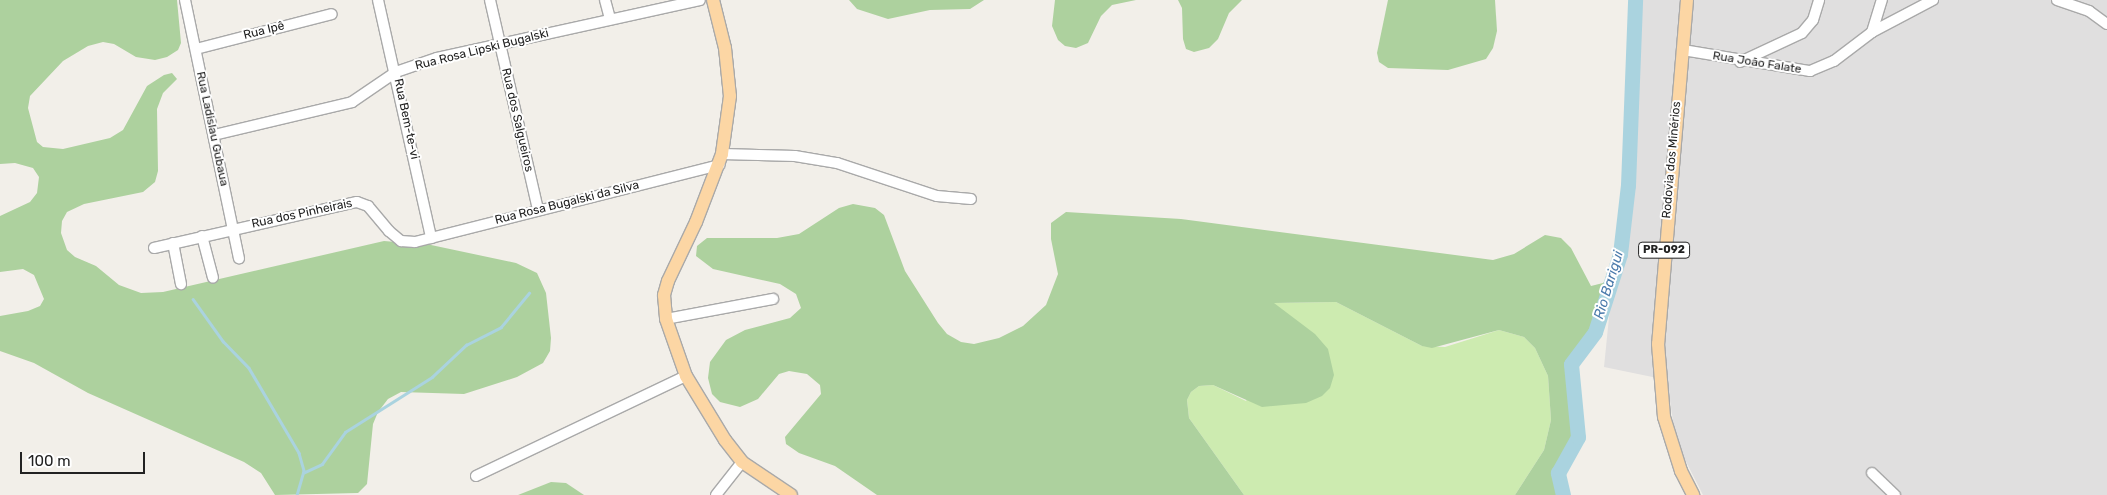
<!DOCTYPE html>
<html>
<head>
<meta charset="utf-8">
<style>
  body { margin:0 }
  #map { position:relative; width:2107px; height:495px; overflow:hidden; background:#f2efe9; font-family:Rubik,sans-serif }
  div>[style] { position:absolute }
  .residential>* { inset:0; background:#e0dfdf }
  .grass>* { inset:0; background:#cdebb0 }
  .forest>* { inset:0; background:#add19e }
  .stream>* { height:2.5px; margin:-1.25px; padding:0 1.25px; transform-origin:1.25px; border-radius:1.25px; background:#aad3df }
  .river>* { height:15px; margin:-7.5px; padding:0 7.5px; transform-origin:7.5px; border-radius:7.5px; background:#aad3df }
  .roads { filter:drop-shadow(1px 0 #a9a9a9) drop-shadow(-1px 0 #a9a9a9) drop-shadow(0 1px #a9a9a9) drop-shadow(0 -1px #a9a9a9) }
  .minor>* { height:10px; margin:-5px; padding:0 5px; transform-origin:5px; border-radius:5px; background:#fff }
  .major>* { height:12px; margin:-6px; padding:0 6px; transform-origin:6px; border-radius:6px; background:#fcd6a4 }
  span { translate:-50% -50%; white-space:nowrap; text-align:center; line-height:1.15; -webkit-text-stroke:4px #fff; paint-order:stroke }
  .shield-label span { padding:1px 4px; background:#fff; border:1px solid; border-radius:4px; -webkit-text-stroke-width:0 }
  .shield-label { font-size:11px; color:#222; font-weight:700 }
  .street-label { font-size:12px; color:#222 }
  .water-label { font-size:14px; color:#4a7aab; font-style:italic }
  .scale { position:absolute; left:20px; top:452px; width:125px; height:22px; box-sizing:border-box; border:2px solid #222; border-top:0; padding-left:6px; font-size:15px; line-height:18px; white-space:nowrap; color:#222; -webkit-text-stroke:4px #fff; paint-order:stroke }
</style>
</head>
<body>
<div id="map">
  <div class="residential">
    <div style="clip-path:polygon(1635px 0,2107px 0,2107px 495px,1703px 495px,1676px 442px,1667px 380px,1604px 367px,1631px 99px)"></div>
  </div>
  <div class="grass">
    <div style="clip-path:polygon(1336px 302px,1422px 346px,1445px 347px,1499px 330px,1524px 337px,1535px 348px,1548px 376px,1551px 420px,1544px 450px,1515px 495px,1244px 495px,1189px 418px,1187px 400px,1191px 392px,1199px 386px,1213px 385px,1246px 401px,1290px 317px,1273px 303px)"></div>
  </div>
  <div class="forest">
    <div style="clip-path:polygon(0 0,177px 0,181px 43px,178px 50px,167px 57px,155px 60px,136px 57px,114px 44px,103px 42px,88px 46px,63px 61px,30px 96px,28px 108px,37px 142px,43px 147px,63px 149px,110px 138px,123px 130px,147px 86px,164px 75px,172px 73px,177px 79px,163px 93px,157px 109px,158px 171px,155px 182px,143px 192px,84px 204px,67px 212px,62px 221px,61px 233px,67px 250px,75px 257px,96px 266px,119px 285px,141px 293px,163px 292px,384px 241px,431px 245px,516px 263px,537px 273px,546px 293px,551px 338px,550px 351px,543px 363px,517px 377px,464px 394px,401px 392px,388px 399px,378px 412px,373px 424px,367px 484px,358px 493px,275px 495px,261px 473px,244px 462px,88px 393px,34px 363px,0 351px,0 316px,28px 311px,40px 306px,44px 299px,34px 275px,23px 269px,0 272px,0 216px,30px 202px,37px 193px,39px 177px,33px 168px,15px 163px,0 164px)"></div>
    <div style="clip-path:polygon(849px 0,984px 0,970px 9px,930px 10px,888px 19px,857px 9px)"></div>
    <div style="clip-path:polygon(1055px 0,1136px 0,1112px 5px,1101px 16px,1088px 43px,1076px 48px,1065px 46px,1058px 40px,1052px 26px)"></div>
    <div style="clip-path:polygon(1178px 0,1242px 0,1229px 13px,1218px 39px,1209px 48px,1194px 52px,1186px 49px,1183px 39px,1182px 8px)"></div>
    <div style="clip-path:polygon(1388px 0,1495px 0,1497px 31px,1493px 48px,1486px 59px,1448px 70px,1388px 68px,1379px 62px,1377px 53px)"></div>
    <div style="clip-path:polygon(853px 204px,875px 208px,884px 215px,905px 271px,938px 323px,947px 334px,961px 342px,974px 344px,999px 338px,1023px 326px,1046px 305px,1058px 274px,1051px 239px,1051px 223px,1066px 212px,1181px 219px,1493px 260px,1514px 254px,1545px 235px,1561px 238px,1571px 248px,1591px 286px,1603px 283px,1611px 273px,1606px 323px,1581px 351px,1576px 370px,1581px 417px,1561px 479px,1565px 495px,1515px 495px,1544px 450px,1551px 420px,1548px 376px,1535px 348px,1524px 337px,1499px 330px,1432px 348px,1422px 346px,1336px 302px,1274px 303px,1315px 334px,1328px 349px,1334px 375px,1330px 388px,1322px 396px,1306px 403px,1262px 407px,1213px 385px,1199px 386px,1191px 392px,1187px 400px,1189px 418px,1244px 495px,877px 495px,835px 466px,799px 453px,786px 444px,785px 437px,821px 394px,820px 385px,807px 374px,789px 371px,779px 374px,758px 399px,740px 407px,720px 402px,712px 394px,708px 378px,710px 362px,726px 340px,745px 330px,790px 318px,801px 308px,796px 294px,780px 284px,713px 269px,696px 256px,697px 246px,707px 238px,777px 238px,799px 234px,839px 208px)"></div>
    <div style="clip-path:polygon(551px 482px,566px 483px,584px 495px,518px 495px)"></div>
  </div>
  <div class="stream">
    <div style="left:193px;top:299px;width:52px;rotate:54.5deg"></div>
    <div style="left:223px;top:341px;width:37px;rotate:46deg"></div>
    <div style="left:249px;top:368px;width:99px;rotate:59.5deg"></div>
    <div style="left:299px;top:453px;width:19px;rotate:74deg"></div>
    <div style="left:304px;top:471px;width:25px;rotate:106deg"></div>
    <div style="left:303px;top:473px;width:21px;rotate:-25deg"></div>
    <div style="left:322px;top:464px;width:39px;rotate:-54deg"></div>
    <div style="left:345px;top:432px;width:103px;rotate:-32.3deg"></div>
    <div style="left:432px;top:377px;width:47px;rotate:-43.3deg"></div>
    <div style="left:466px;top:345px;width:39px;rotate:-27deg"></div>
    <div style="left:501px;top:327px;width:44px;rotate:-50.5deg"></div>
  </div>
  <div class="river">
    <div style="left:1563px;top:495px;width:23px;rotate:-103deg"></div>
    <div style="left:1558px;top:473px;width:41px;rotate:-60.9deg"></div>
    <div style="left:1578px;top:437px;width:73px;rotate:-95.5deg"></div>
    <div style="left:1571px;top:364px;width:40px;rotate:-53deg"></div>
    <div style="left:1595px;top:332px;width:82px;rotate:-72.2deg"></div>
    <div style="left:1620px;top:254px;width:69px;rotate:-83.4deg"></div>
    <div style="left:1628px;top:185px;width:185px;rotate:-87.8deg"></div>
  </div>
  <div class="roads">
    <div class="minor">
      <div style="left:185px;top:0;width:264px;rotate:78.2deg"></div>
      <div style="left:378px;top:0;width:244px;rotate:77.4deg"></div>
      <div style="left:490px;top:0;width:215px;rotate:77.1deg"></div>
      <div style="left:605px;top:0;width:20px;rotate:75deg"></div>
      <div style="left:2057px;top:0;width:34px;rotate:19deg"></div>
      <div style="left:2089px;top:11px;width:22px;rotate:36deg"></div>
      <div style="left:1872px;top:32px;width:34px;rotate:-73deg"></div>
      <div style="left:196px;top:49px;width:140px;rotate:-14.4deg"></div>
      <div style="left:1683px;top:50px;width:129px;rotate:9.4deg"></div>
      <div style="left:1810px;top:71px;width:26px;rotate:-23deg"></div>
      <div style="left:1834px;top:61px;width:48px;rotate:-37.3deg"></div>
      <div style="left:1872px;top:32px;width:69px;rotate:-27.7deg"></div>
      <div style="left:1740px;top:62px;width:68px;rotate:-25.1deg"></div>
      <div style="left:1802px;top:33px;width:17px;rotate:-50deg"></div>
      <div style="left:1813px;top:20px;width:21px;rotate:-73deg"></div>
      <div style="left:214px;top:135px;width:142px;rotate:-13.4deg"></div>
      <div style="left:352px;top:102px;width:53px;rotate:-34.3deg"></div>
      <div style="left:396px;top:72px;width:43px;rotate:-18.9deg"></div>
      <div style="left:437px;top:58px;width:269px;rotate:-12.4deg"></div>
      <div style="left:722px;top:154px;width:73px;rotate:1.6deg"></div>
      <div style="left:795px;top:156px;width:43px;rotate:9.5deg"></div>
      <div style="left:837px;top:163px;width:105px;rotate:18.3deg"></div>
      <div style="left:937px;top:196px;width:34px;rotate:5deg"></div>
      <div style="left:202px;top:236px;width:43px;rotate:75.3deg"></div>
      <div style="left:173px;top:243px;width:42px;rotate:79deg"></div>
      <div style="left:154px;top:248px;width:208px;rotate:-12.8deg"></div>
      <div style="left:357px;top:202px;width:12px;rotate:20deg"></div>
      <div style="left:368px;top:206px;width:33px;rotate:50deg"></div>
      <div style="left:389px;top:231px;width:16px;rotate:40deg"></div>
      <div style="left:401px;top:241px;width:14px;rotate:4deg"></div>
      <div style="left:415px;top:242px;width:314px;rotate:-14.2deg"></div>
      <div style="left:666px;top:319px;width:109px;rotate:-10.6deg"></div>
      <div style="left:1872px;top:473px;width:32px;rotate:44deg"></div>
      <div style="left:476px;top:476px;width:233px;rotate:-25.5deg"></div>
      <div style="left:716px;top:495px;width:42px;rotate:-51.8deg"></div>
    </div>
    <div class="major">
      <div style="left:713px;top:0;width:49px;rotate:76deg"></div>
      <div style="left:725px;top:48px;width:48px;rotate:84.1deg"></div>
      <div style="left:730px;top:96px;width:59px;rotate:97.9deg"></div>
      <div style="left:722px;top:154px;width:73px;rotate:110.9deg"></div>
      <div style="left:696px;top:222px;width:65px;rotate:115.4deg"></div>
      <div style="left:668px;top:281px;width:15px;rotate:106deg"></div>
      <div style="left:664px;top:295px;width:24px;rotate:85deg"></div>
      <div style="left:666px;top:319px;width:60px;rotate:70.7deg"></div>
      <div style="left:686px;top:376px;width:75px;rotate:58.6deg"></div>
      <div style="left:725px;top:440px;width:28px;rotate:52deg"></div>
      <div style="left:742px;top:462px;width:59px;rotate:34deg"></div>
      <div style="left:1687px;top:0;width:345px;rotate:94.8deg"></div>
      <div style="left:1658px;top:344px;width:73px;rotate:85.3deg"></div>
      <div style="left:1664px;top:417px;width:57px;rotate:72.5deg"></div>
      <div style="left:1681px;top:471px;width:27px;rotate:63deg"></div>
    </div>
  </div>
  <div class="shield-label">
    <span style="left:1664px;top:250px">PR-092</span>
  </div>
  <div class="street-label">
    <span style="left:264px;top:31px;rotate:-14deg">Rua Ipê</span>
    <span style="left:482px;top:50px;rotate:-14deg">Rua Rosa Lipski Bugalski</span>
    <span style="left:1757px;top:63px;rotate:9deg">Rua João Falate</span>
    <span style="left:406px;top:119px;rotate:78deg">Rua Bem-te-vi</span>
    <span style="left:517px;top:120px;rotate:77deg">Rua dos Salgueiros</span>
    <span style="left:212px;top:129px;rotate:78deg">Rua Ladislau Gubaua</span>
    <span style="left:1672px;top:160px;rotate:-85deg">Rodovia dos Minérios</span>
    <span style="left:567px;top:203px;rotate:-14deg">Rua Rosa Bugalski da Silva</span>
    <span style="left:302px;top:214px;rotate:-12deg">Rua dos Pinheirais</span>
  </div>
  <div class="water-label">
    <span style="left:1609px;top:285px;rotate:-73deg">Rio Barigui</span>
  </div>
  <div class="scale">100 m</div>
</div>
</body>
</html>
